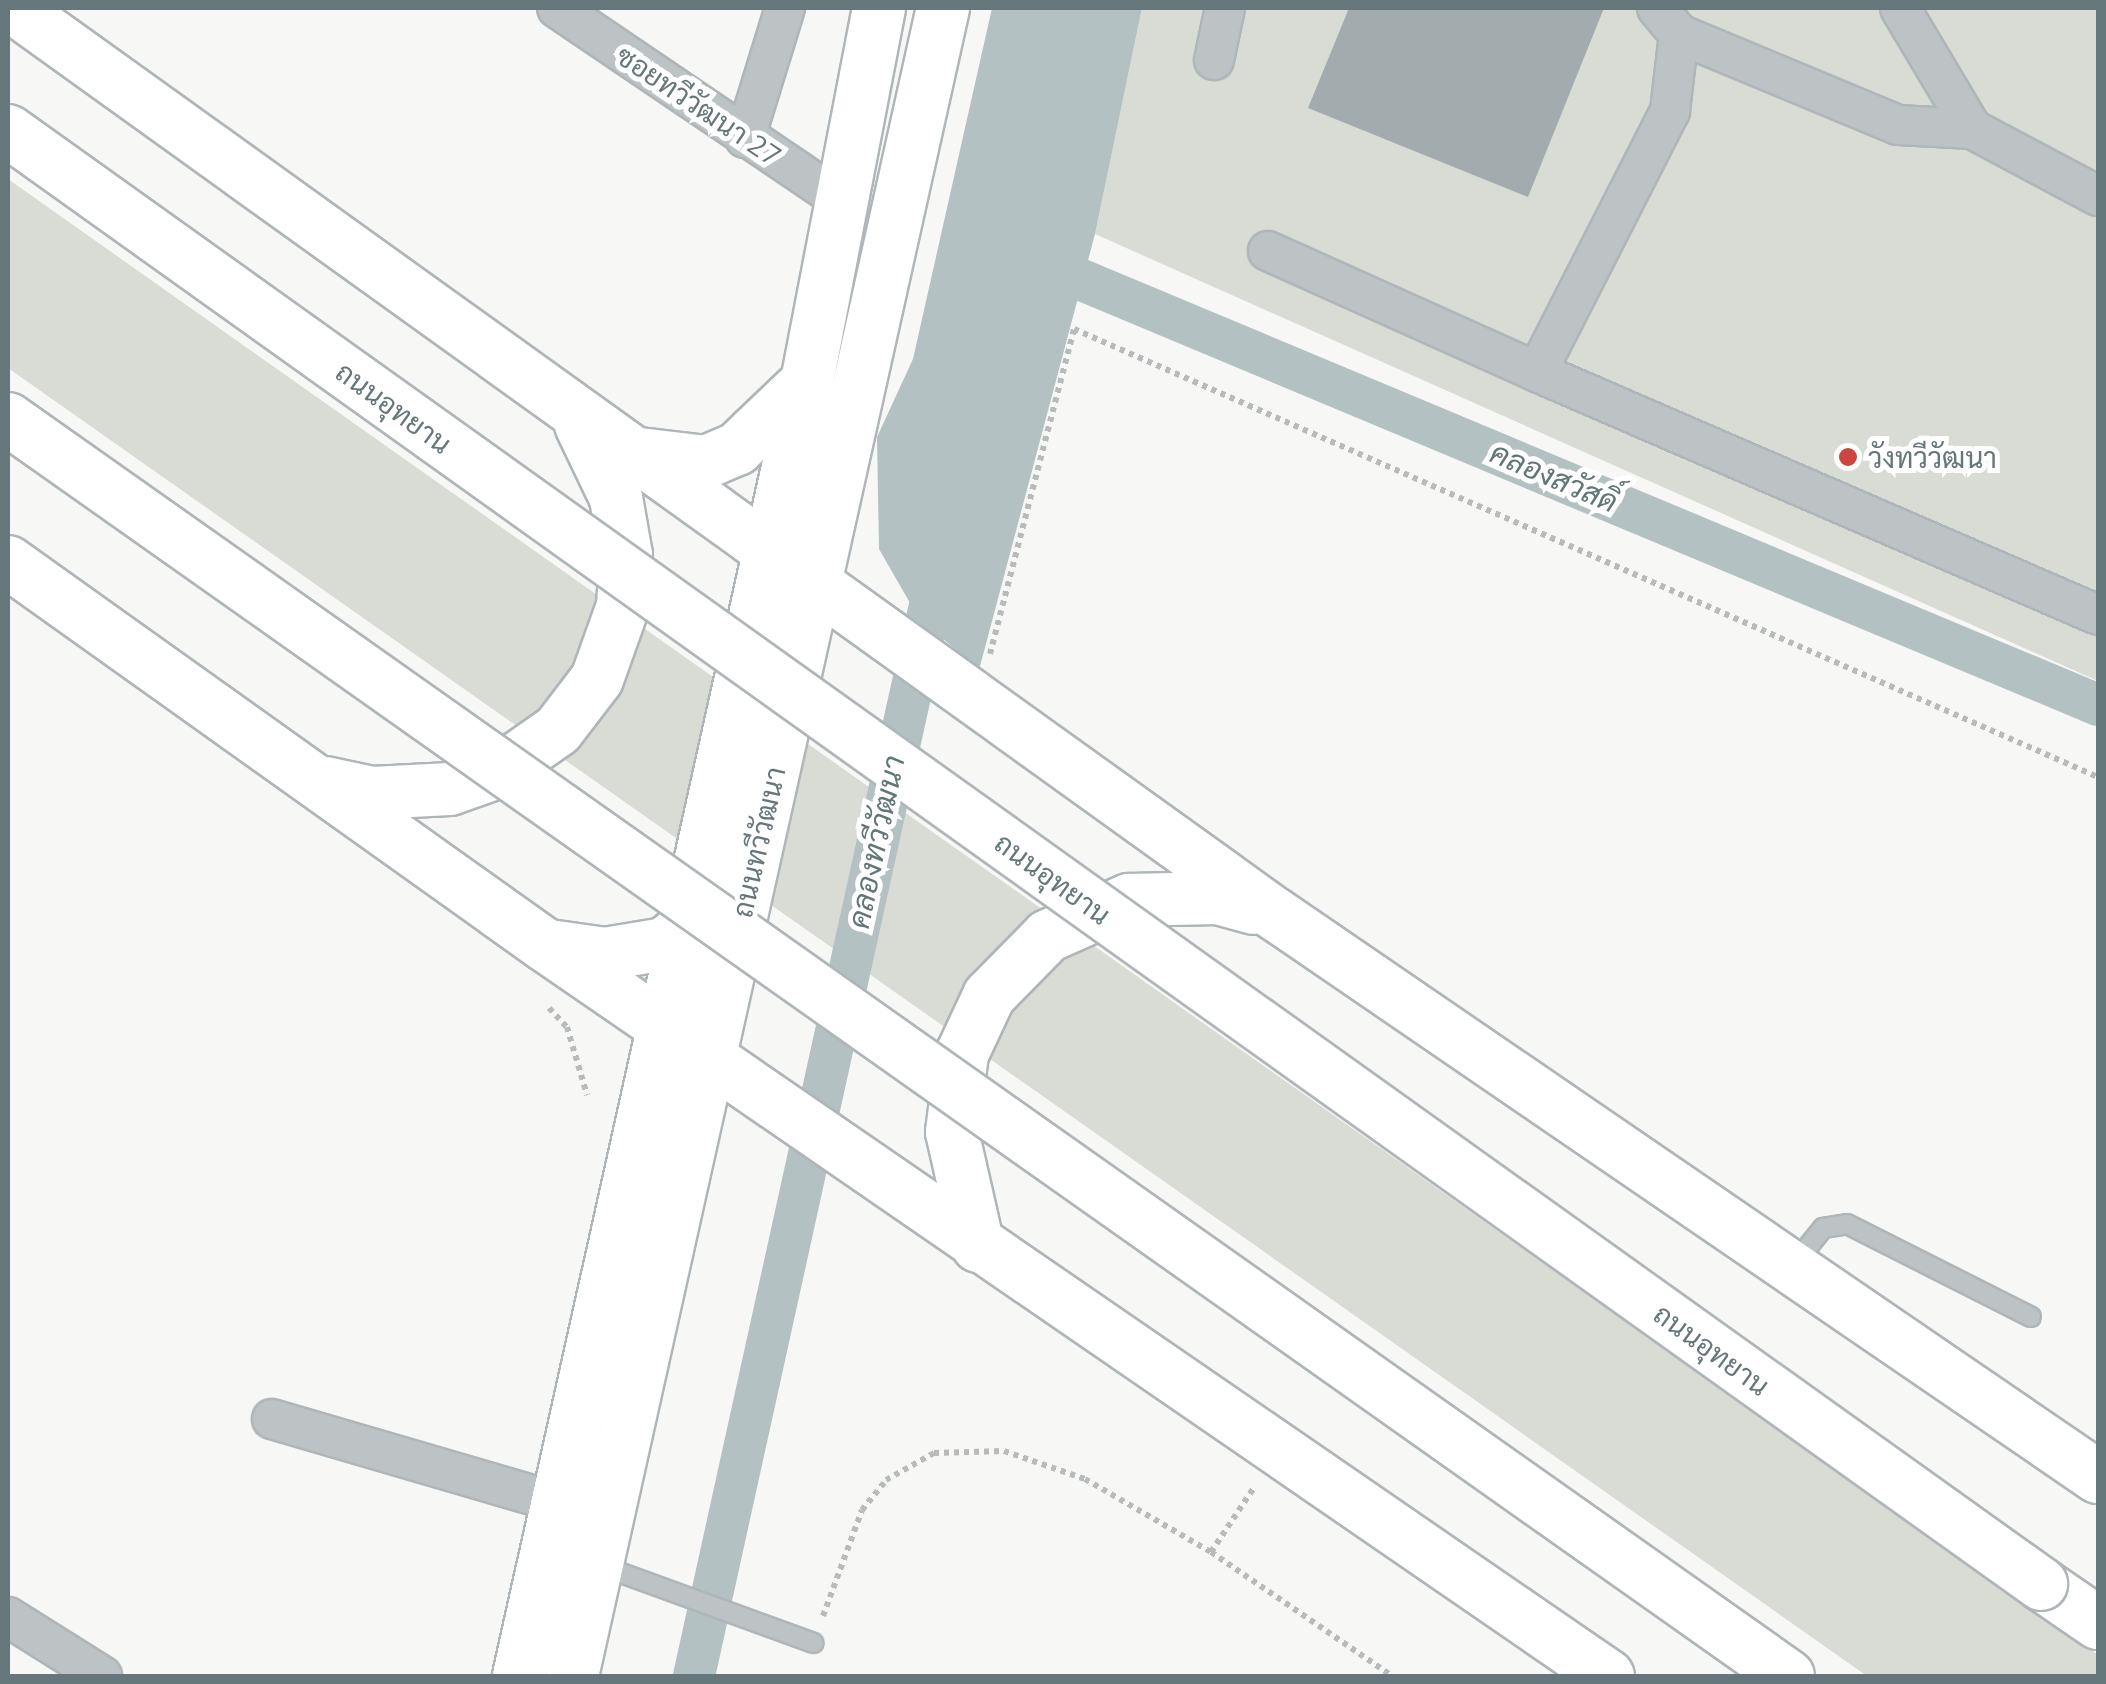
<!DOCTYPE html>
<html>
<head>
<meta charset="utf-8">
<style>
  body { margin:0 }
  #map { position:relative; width:2106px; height:1684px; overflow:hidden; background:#f7f7f5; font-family:"Open Sans",Sarabun,sans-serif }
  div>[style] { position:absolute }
  .green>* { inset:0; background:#d8dcd5 }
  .water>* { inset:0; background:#b3c1c3 }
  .canal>* { height:42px; margin:-21px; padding:0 21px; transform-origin:21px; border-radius:21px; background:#b3c1c3 }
  .building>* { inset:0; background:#a2acaf }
  .path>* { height:6px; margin-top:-3px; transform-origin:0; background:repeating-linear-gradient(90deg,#b7bbbc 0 5px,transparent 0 10px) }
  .roads { filter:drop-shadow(2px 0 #afb6b9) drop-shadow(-2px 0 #afb6b9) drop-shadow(0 2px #afb6b9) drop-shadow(0 -2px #afb6b9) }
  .lane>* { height:18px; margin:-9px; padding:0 9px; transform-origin:9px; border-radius:9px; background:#bdc2c4 }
  .street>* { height:38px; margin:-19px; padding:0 19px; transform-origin:19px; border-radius:19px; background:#bdc2c4 }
  .secondary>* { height:52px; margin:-26px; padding:0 26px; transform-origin:26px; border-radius:26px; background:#fff }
  .bridges { filter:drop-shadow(2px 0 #afb6b9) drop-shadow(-2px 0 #afb6b9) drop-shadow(0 2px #afb6b9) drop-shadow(0 -2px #afb6b9) }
  .secondary-bridge>* { height:52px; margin:-26px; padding:0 26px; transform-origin:26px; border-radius:26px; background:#fff }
  .dots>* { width:28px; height:28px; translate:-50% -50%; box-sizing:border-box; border:5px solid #fff; border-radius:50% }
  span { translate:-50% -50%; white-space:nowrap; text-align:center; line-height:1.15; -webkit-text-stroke:10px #fff; paint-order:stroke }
  .street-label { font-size:28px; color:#66777c }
  .poi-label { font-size:28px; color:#66777c }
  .left { translate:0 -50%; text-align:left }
  .water-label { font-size:30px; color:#617677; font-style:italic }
  .frame { position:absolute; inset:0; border:10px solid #66777c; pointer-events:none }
</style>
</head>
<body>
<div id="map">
  <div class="green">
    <div style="clip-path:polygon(1142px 8px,2098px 8px,2098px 681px,1095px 234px)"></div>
    <div style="clip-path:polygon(8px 179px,2098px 1655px,2098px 1676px,1867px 1676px,8px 368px)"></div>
  </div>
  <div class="water">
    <div style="clip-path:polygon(992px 8px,1142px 8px,1095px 234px,979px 670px,918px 617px,879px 549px,877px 437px,913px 359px)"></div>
  </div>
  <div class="canal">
    <div style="left:1029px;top:258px;width:1159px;rotate:22.69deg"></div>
    <div style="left:694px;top:1676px;width:1134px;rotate:-77.57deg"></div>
  </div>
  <div class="building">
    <div style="clip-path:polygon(1349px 8px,1604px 8px,1528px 197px,1308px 108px)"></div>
  </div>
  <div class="path">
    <div style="left:990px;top:654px;width:336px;rotate:-75.5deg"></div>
    <div style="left:1074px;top:329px;width:1118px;rotate:23.63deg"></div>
    <div style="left:549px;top:1008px;width:26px;rotate:47deg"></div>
    <div style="left:567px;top:1027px;width:71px;rotate:73.6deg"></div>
    <div style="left:1211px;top:1552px;width:219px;rotate:34.4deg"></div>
    <div style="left:823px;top:1616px;width:113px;rotate:-69.8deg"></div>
    <div style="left:862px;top:1510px;width:38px;rotate:-51deg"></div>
    <div style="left:886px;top:1480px;width:55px;rotate:-29.4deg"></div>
    <div style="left:934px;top:1453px;width:70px;rotate:-1.6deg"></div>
    <div style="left:1004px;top:1451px;width:86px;rotate:19.1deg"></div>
    <div style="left:1085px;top:1479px;width:146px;rotate:30.1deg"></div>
    <div style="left:1211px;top:1552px;width:79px;rotate:-56.3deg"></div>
  </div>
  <div class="roads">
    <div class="lane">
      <div style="left:1795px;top:1263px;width:45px;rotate:-51.3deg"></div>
      <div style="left:1823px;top:1228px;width:24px;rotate:-9deg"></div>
      <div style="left:1847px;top:1224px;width:206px;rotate:26.8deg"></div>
      <div style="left:602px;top:1566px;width:225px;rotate:20deg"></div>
    </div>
    <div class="street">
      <div style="left:557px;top:8px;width:344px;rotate:34.1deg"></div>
      <div style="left:1657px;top:8px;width:34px;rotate:50deg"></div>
      <div style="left:1679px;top:34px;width:78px;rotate:96.7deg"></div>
      <div style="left:1670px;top:111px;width:293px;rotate:117deg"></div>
      <div style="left:1537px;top:372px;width:611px;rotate:23.42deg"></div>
      <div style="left:1900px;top:8px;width:141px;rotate:59.2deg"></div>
      <div style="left:1972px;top:129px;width:143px;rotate:28deg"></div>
      <div style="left:1679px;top:34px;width:237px;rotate:22.6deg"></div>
      <div style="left:1898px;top:125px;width:74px;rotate:3.1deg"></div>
      <div style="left:1214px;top:60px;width:53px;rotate:-78.1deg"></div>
      <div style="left:745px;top:138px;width:136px;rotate:-72.9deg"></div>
      <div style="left:1268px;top:251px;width:295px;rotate:24.2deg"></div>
      <div style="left:272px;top:1419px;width:299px;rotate:16.3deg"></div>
      <div style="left:8px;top:1617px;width:111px;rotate:32.1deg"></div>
    </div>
    <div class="secondary">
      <div style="left:14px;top:8px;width:1553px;rotate:35.7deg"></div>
      <div style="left:1275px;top:914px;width:997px;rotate:34.38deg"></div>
      <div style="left:631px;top:453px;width:76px;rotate:6.8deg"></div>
      <div style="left:706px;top:462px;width:34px;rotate:-23deg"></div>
      <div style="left:737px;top:449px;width:97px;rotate:-43.7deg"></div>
      <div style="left:8px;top:562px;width:660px;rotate:35.5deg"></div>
      <div style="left:545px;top:945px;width:1290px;rotate:34.52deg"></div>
      <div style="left:325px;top:783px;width:48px;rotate:12deg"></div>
      <div style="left:372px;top:793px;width:78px;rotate:-2.9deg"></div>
      <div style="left:450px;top:789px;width:51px;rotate:-19.5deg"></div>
      <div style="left:498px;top:772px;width:73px;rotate:-35deg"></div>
      <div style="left:558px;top:730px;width:64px;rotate:-52.6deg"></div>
      <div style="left:597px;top:679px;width:77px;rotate:-70.4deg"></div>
      <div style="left:623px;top:606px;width:51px;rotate:-86.6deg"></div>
      <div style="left:626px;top:555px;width:58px;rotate:-100deg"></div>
      <div style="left:616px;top:498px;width:81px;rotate:-115.6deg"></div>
      <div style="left:549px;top:946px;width:57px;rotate:8.1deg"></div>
      <div style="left:605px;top:954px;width:61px;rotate:-9.5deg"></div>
      <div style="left:665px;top:944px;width:31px;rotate:-40deg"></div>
      <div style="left:978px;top:1246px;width:117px;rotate:-102.8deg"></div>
      <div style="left:952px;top:1132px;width:79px;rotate:-82.7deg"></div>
      <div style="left:962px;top:1054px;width:64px;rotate:-65deg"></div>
      <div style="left:989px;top:996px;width:84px;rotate:-45.5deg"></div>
      <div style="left:1048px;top:936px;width:89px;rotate:-24deg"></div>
      <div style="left:1129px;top:900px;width:88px;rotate:-1.3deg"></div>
      <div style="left:1217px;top:898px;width:38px;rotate:15deg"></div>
      <div style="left:2041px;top:1584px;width:69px;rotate:34.4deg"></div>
      <div style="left:519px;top:1676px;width:1326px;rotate:-77.45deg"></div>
      <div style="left:807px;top:382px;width:381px;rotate:-79.1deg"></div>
      <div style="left:572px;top:1676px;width:1709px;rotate:-77.46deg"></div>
    </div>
  </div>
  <div class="bridges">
    <div class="secondary-bridge">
      <div style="left:8px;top:131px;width:2499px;rotate:35.55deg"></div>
      <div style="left:8px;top:419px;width:2179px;rotate:35.23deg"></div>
    </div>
  </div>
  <div class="dots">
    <div style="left:1848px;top:457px;background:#cd4540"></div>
  </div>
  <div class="street-label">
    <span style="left:699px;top:105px;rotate:34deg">ซอยทวีวัฒนา 27</span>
    <span style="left:394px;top:407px;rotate:36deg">ถนนอุทยาน</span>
    <span style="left:758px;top:842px;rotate:-77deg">ถนนทวีวัฒนา</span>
    <span style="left:1053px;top:878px;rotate:36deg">ถนนอุทยาน</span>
    <span style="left:1712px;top:1349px;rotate:36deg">ถนนอุทยาน</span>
  </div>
  <div class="poi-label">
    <span class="left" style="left:1868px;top:457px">วังทวีวัฒนา</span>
  </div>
  <div class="water-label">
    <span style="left:1554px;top:477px;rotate:23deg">คลองสวัสดิ์</span>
    <span style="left:876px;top:842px;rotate:-78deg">คลองทวีวัฒนา</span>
  </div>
  <div class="frame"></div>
</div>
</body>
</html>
